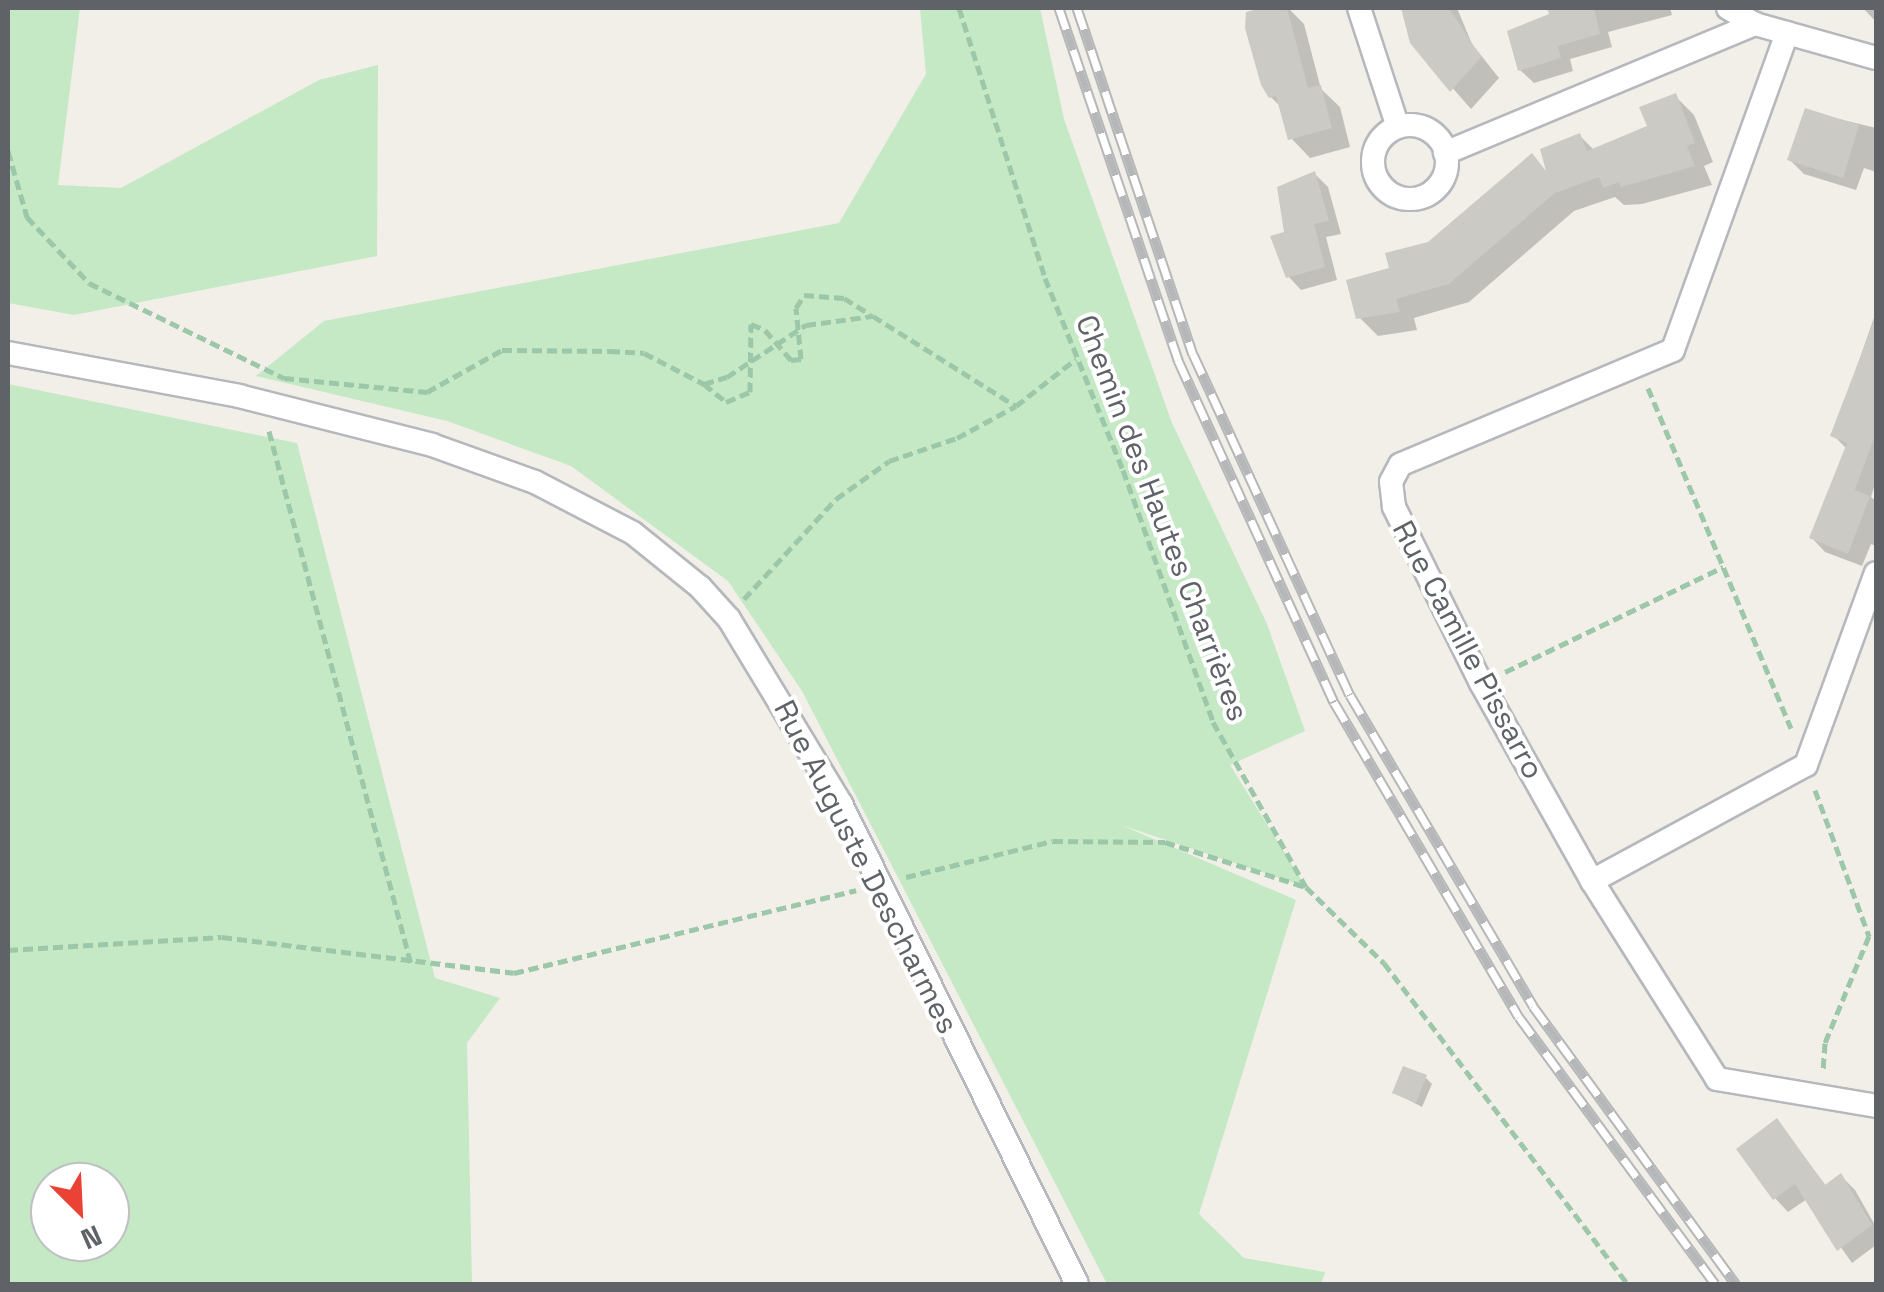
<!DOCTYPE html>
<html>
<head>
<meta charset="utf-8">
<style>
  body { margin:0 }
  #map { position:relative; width:1884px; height:1292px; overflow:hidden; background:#f1efe8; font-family:"Space Grotesk",sans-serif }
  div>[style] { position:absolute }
  .green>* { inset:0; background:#c5e8c5 }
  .shadow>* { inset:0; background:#0003 }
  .building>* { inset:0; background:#cccac5 }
  .path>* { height:5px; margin-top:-2.5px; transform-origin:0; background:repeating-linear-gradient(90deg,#9cc7a9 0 10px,transparent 0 15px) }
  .roads { filter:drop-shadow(2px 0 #b5b8bc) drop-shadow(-2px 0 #b5b8bc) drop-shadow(0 2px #b5b8bc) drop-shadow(0 -2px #b5b8bc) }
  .minor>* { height:22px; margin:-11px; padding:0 11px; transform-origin:11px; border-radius:11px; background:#fff }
  .minor>.ring { margin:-11px; padding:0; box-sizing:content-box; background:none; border:22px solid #fff; border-radius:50% }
  .rail>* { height:11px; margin-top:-5.5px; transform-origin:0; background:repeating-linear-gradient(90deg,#fff 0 22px,#b6b7b8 0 44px); box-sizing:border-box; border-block:2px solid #b6b7b8 }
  span { translate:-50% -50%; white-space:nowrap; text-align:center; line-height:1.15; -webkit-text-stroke:8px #fff; paint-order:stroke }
  .street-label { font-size:30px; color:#5f6368 }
  .frame { position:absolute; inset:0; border:10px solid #5f6368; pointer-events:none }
  .north { position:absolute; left:30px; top:1162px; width:100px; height:100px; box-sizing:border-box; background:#fff; border:2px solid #bfc1c3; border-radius:50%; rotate:156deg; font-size:28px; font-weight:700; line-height:40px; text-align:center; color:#5f6368 }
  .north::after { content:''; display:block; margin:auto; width:35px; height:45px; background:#ea4335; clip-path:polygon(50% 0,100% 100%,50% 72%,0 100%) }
</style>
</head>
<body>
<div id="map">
  <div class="green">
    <div style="clip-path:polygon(8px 8px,80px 8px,58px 185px,121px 188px,319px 80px,378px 65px,377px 256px,74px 315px,8px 303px)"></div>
    <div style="clip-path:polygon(920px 8px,1040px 8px,1064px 119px,1172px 423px,1267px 624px,1305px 731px,1230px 765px,1306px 887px,1121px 825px,1296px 900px,1199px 1214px,1244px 1258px,1325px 1272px,1321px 1284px,1107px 1284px,802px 691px,728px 581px,571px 466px,447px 421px,256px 376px,324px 321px,839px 223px,926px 74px)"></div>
    <div style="clip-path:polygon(evenodd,8px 384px,297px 443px,435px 978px,500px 998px,467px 1043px,472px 1284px,8px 1284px,8px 384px,110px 1182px,110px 1242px,50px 1242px,50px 1182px,110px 1182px)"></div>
  </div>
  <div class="shadow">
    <div style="clip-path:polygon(1288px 8px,1304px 24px,1321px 89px,1340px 107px,1350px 147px,1310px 158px,1291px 138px,1282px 108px,1271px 97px,1249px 13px)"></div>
    <div style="clip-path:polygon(1403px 8px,1457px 8px,1472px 44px,1499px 78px,1471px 109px,1414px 44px)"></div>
    <div style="clip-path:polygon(1550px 8px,1670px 8px,1672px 15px,1608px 32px,1612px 47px,1570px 59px,1573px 71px,1534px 83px,1520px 70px,1552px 15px)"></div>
    <div style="clip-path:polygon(1860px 8px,1876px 8px,1876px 22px,1864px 9px)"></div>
    <div style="clip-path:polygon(1675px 96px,1694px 115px,1713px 162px,1704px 166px,1712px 185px,1642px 204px,1624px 205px,1615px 197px,1574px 211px,1469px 302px,1414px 318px,1417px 330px,1378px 336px,1359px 317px,1392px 270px,1550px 175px,1580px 136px,1594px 150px,1650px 128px)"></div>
    <div style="clip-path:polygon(1806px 111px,1876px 128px,1876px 172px,1864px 168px,1856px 190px,1804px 174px,1790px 160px)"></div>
    <div style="clip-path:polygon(1315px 174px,1328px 187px,1341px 234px,1326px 237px,1337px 280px,1301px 290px,1288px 276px,1287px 234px)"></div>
    <div style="clip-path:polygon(1876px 312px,1876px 481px,1871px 497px,1876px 501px,1876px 546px,1871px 544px,1862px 566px,1825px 552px,1812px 538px,1847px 449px,1833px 435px)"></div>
    <div style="clip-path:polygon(1425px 1077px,1432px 1084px,1422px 1107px,1395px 1093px)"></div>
    <div style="clip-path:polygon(1777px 1122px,1827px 1187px,1841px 1176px,1855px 1190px,1876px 1227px,1876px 1245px,1852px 1263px,1807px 1199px,1788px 1212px,1775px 1198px)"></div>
  </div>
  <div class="building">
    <div style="clip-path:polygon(1262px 8px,1287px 8px,1308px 88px,1321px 85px,1332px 128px,1288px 140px,1276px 96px,1269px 98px,1261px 85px,1245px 28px,1246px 12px)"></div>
    <div style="clip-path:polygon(1401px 8px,1449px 8px,1481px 57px,1450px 92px,1410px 43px)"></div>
    <div style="clip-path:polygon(1547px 8px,1594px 8px,1600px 34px,1558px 46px,1561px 58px,1518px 71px,1507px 31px,1549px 14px)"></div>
    <div style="clip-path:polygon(1676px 93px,1695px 143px,1687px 146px,1695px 166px,1621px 187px,1619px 182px,1603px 188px,1599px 177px,1555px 193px,1449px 284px,1396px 299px,1400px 312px,1356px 319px,1346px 280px,1389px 268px,1385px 253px,1428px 242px,1532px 153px,1546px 171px,1540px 149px,1580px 133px,1587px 151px,1647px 126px,1639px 107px)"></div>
    <div style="clip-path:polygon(1805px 108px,1859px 125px,1843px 178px,1787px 160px)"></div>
    <div style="clip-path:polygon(1315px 171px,1329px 221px,1314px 224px,1325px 267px,1286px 278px,1270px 236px,1284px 232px,1277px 187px)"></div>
    <div style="clip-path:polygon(1874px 321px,1876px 433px,1855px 490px,1870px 496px,1848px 554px,1809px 538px,1847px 443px,1830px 436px)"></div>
    <div style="clip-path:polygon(1403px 1066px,1427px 1075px,1416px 1103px,1392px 1093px)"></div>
    <div style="clip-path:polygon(1777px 1118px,1825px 1185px,1841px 1173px,1872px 1225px,1837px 1251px,1795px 1184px,1773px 1200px,1736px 1149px)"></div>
  </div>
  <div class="path">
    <div style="left:959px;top:8px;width:283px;rotate:72.3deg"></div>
    <div style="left:1045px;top:278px;width:207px;rotate:67.9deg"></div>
    <div style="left:1123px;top:470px;width:268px;rotate:70.3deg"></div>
    <div style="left:1213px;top:722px;width:189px;rotate:60.6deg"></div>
    <div style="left:1306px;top:887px;width:109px;rotate:44.3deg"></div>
    <div style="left:1384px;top:963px;width:403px;rotate:52.8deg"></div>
    <div style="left:8px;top:151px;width:69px;rotate:73.9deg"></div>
    <div style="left:27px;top:217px;width:91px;rotate:46.8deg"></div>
    <div style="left:89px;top:283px;width:217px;rotate:26deg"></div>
    <div style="left:284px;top:378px;width:144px;rotate:5.6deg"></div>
    <div style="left:427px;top:392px;width:86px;rotate:-29.2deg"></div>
    <div style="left:502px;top:350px;width:108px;rotate:0.5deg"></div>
    <div style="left:610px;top:351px;width:34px;rotate:3deg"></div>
    <div style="left:644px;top:353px;width:68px;rotate:27.3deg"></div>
    <div style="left:704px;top:384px;width:24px;rotate:-17deg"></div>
    <div style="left:727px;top:377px;width:95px;rotate:-33.4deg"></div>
    <div style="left:806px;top:325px;width:68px;rotate:-7.7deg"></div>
    <div style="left:873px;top:316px;width:169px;rotate:32.2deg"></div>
    <div style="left:704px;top:384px;width:28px;rotate:39deg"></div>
    <div style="left:726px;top:402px;width:26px;rotate:-23deg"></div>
    <div style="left:750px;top:392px;width:68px;rotate:-89.2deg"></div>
    <div style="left:751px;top:324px;width:15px;rotate:23deg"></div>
    <div style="left:765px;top:330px;width:40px;rotate:49deg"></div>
    <div style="left:791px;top:360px;width:10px;rotate:-6deg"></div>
    <div style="left:801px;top:359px;width:51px;rotate:-95.6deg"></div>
    <div style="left:796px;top:308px;width:15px;rotate:-58deg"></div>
    <div style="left:804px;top:295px;width:40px;rotate:4.3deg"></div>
    <div style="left:844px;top:298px;width:31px;rotate:32deg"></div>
    <div style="left:1648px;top:388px;width:369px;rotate:67.2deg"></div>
    <div style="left:269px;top:431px;width:552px;rotate:75.08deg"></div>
    <div style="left:744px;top:599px;width:136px;rotate:-47.4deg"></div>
    <div style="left:836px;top:499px;width:65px;rotate:-35.6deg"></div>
    <div style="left:889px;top:461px;width:72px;rotate:-18.7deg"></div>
    <div style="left:957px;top:438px;width:67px;rotate:-28.5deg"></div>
    <div style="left:1016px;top:406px;width:76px;rotate:-38.1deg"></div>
    <div style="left:1505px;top:672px;width:242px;rotate:-25.7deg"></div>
    <div style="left:1815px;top:790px;width:156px;rotate:69.7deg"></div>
    <div style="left:1869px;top:936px;width:116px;rotate:112.4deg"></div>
    <div style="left:1825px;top:1043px;width:27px;rotate:94deg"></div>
    <div style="left:906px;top:877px;width:151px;rotate:-13.8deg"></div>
    <div style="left:1053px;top:841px;width:112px;rotate:0.5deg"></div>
    <div style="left:1165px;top:842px;width:148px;rotate:17.7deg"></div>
    <div style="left:8px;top:950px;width:214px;rotate:-3.5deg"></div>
    <div style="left:222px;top:937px;width:294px;rotate:7deg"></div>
    <div style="left:514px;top:973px;width:352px;rotate:-13.6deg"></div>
  </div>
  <div class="roads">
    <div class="minor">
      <div style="left:1359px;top:8px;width:125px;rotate:71.9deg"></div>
      <div style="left:1728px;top:8px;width:31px;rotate:31deg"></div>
      <div style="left:1755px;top:24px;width:126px;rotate:15.7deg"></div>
      <div style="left:1787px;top:33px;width:337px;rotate:109.8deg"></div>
      <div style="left:1673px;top:350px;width:296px;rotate:157.2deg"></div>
      <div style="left:1400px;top:465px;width:19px;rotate:118deg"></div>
      <div style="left:1391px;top:482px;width:25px;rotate:83deg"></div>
      <div style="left:1394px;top:507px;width:196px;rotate:63.7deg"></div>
      <div style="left:1481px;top:683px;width:227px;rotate:60.7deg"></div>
      <div style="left:1592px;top:881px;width:234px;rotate:57.7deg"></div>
      <div style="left:1717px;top:1079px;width:161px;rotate:9.6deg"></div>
      <div class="ring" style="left:1373px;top:125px;width:52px;height:52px"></div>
      <div style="left:1445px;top:153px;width:336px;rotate:-22.6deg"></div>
      <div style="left:8px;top:353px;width:235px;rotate:10.5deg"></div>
      <div style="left:239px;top:396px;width:199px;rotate:14.2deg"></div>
      <div style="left:432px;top:445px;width:109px;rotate:19.8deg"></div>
      <div style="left:535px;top:482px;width:110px;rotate:27.5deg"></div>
      <div style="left:633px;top:533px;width:86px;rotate:38.9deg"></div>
      <div style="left:700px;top:587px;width:43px;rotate:47.8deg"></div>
      <div style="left:729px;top:619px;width:216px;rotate:58.8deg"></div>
      <div style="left:841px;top:804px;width:535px;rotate:63.82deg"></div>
      <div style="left:1592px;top:881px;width:243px;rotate:-28.5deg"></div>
      <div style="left:1806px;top:765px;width:204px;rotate:-70deg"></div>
    </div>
  </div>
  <div class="rail">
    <div style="left:1059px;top:8px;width:372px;rotate:71.3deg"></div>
    <div style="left:1178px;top:360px;width:376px;rotate:65.5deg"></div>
    <div style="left:1334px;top:702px;width:365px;rotate:59.6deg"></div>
    <div style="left:1519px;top:1017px;width:331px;rotate:53.7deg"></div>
    <div style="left:1077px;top:8px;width:365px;rotate:71.5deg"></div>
    <div style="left:1193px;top:354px;width:375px;rotate:65.3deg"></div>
    <div style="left:1350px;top:695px;width:361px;rotate:59.5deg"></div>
    <div style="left:1533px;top:1006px;width:344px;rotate:53.9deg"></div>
  </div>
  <div class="street-label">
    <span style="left:1162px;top:518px;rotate:69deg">Chemin des Hautes Charrières</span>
    <span style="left:1468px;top:650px;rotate:62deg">Rue Camille Pissarro</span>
    <span style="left:866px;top:867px;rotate:63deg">Rue Auguste Descharmes</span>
  </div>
  <div class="frame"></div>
  <div class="north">N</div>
</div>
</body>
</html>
